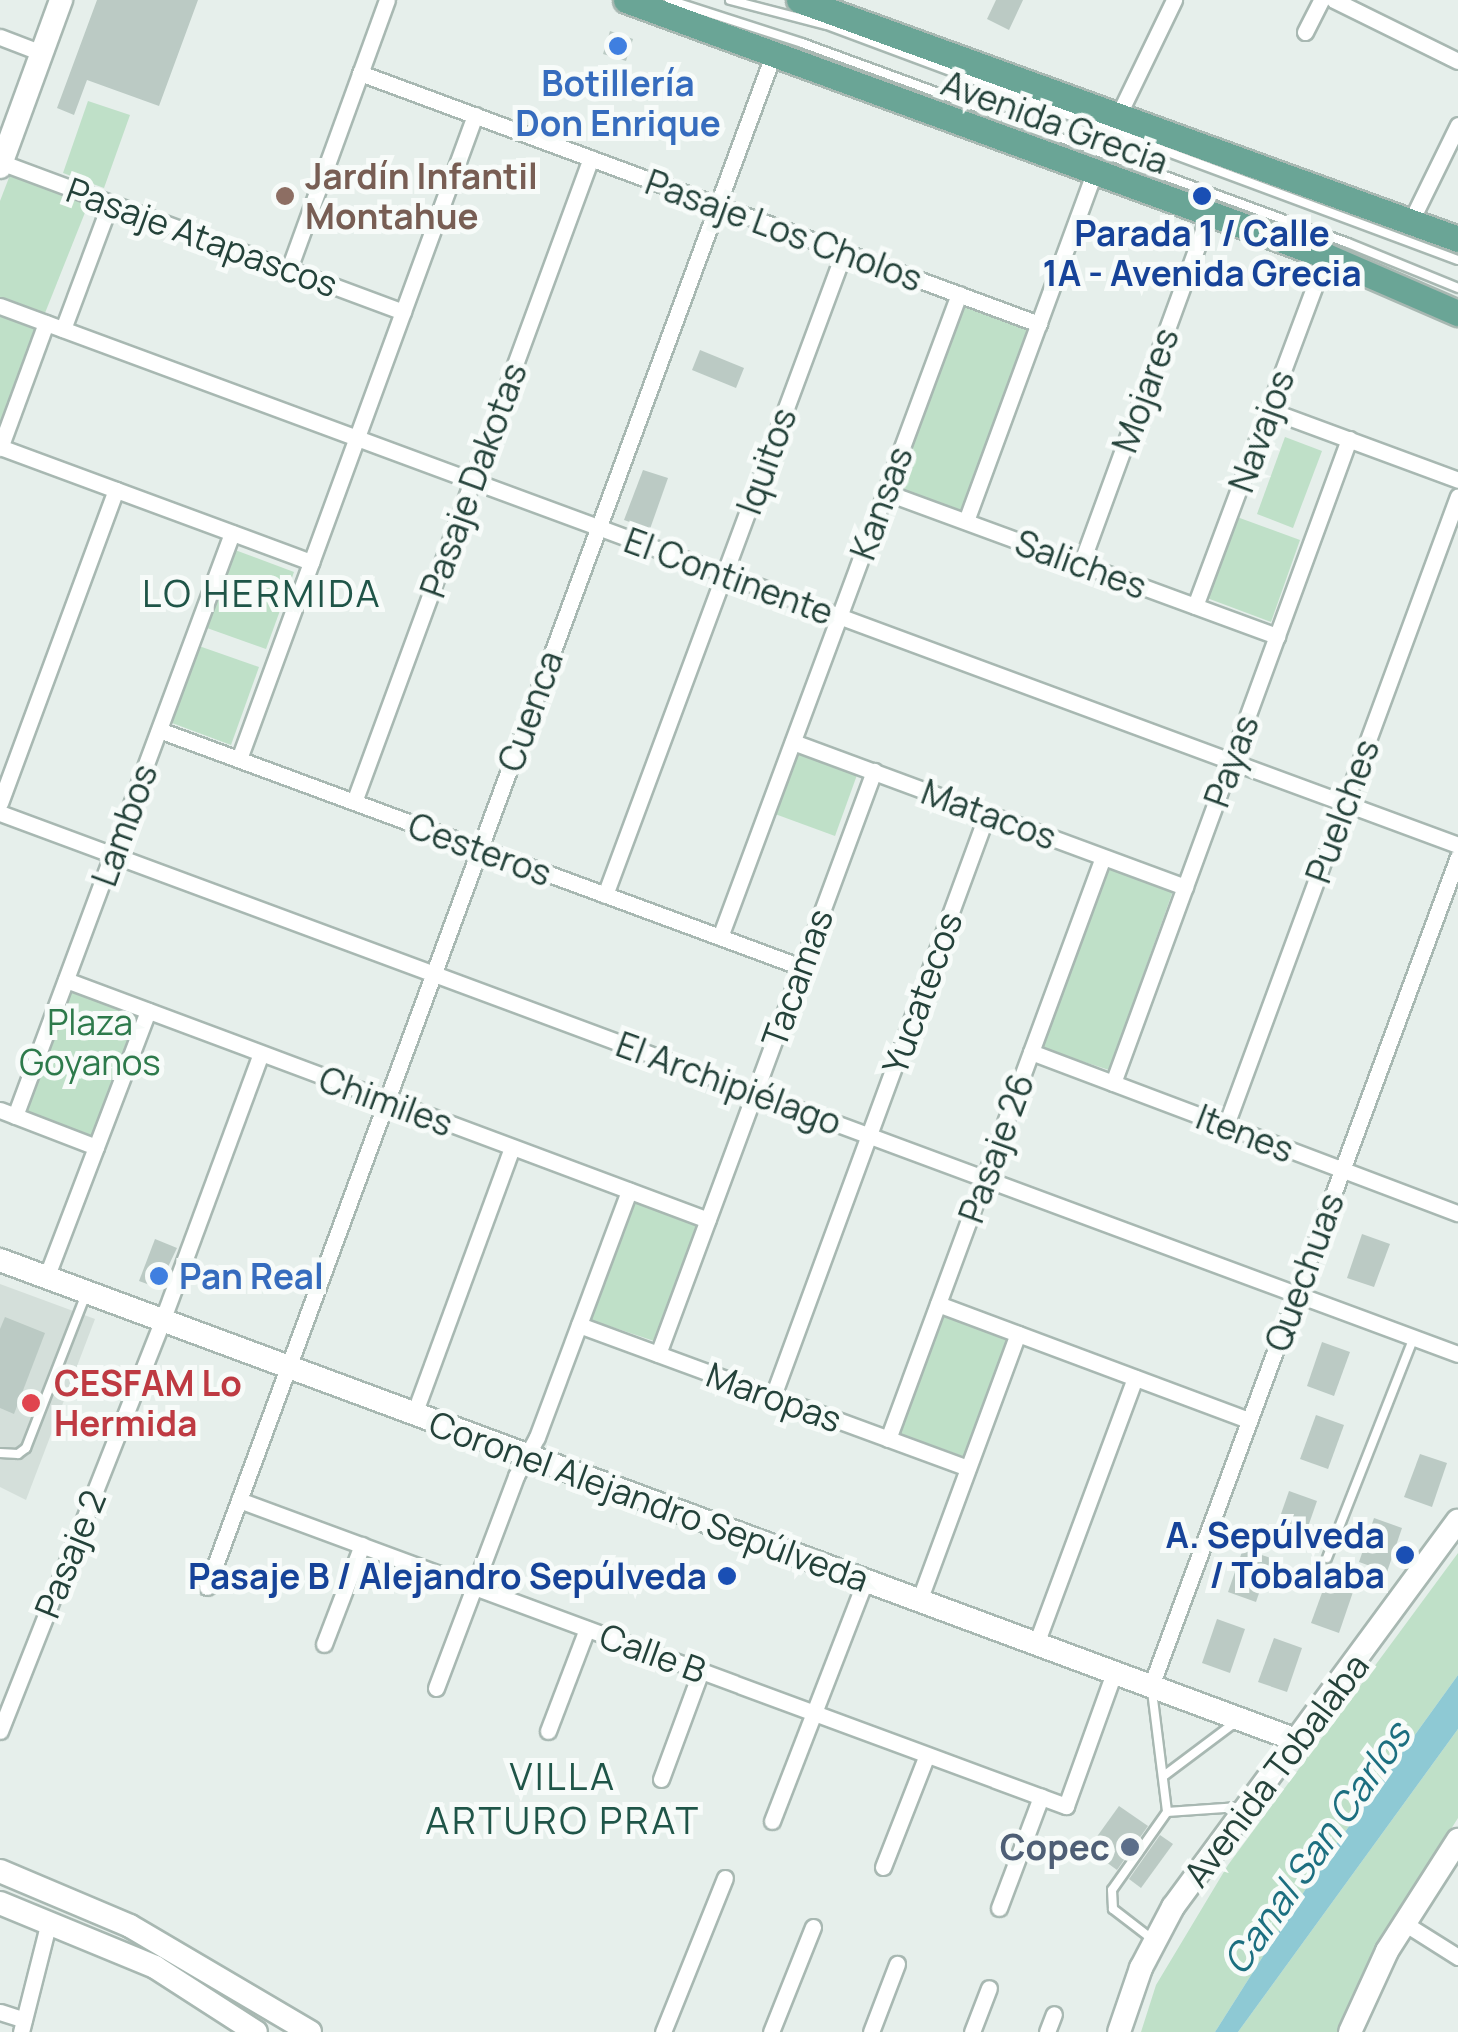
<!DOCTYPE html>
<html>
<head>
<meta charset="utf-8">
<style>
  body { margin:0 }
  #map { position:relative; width:1458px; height:2032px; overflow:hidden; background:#e6efeb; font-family:Manrope,sans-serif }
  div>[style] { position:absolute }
  .built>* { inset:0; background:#d4dfda }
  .green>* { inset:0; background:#bfe0c8 }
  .water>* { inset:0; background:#8ec9d4 }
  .building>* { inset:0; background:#bbcac4 }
  .roads { filter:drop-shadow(2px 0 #a8b8b2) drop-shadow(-2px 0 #a8b8b2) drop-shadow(0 2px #a8b8b2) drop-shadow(0 -2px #a8b8b2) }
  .lane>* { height:8px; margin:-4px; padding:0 4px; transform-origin:4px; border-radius:4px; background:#fff }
  .street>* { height:15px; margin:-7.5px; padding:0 7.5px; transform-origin:7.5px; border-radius:7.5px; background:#fff }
  .secondary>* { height:22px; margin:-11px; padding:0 11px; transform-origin:11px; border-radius:11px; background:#fff }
  .primary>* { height:25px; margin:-12.5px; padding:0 12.5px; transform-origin:12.5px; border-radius:12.5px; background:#6aa596 }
  .dots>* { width:28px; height:28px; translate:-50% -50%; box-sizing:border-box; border:5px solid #f7fbf9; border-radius:50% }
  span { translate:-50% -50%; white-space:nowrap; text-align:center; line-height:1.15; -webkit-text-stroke:10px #f7fbf9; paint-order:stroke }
  .shop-label { font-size:35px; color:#366cbe; font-weight:700 }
  .left { translate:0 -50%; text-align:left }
  .street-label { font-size:35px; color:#24423a }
  .education-label { font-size:35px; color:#785e54; font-weight:700 }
  .transit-label { font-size:35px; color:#164399; font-weight:700 }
  .right { translate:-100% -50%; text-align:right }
  .park-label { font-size:35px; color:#2d7a4b }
  .health-label { font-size:35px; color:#be3a42; font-weight:700 }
  .service-label { font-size:35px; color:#4e5e75; font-weight:700 }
  .neighbourhood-label { font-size:38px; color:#1f5548; letter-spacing:2.5px }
  .water-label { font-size:38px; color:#1c6f80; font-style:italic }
</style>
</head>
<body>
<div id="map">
  <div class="built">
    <div style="clip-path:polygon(0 1284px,95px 1319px,26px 1500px,0 1487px)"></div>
  </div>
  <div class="green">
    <div style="clip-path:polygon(88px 101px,130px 115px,104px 188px,63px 173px)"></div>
    <div style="clip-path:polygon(10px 175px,88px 205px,0 426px,0 201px)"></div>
    <div style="clip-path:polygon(962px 301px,1030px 326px,962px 513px,894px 488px)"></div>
    <div style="clip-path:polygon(1285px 437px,1322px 451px,1293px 528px,1257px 514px)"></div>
    <div style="clip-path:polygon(1237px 517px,1300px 540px,1271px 622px,1207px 598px)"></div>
    <div style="clip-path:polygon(235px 550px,294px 572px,266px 649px,207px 628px)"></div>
    <div style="clip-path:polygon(199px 646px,259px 667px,231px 745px,172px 723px)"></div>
    <div style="clip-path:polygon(798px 753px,857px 775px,835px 836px,775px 814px)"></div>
    <div style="clip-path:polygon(1108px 867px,1173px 891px,1109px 1070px,1041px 1048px)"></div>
    <div style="clip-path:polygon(69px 987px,144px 1014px,92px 1139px,22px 1111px)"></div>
    <div style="clip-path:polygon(630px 1197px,702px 1223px,657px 1342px,585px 1318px)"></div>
    <div style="clip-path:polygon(939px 1314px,1011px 1339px,968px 1458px,895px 1432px)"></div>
    <div style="clip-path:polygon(1458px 1553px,1458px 1675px,1319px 1868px,1215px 2032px,1141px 2032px,1156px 1985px,1228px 1865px)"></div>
    <div style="clip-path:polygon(1458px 1729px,1458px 1818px,1408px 1897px,1338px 2032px,1238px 2032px)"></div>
  </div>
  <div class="water">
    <div style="clip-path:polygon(1458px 1675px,1458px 1729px,1238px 2032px,1215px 2032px,1319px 1868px)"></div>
  </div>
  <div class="building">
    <div style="clip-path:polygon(97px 0,198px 0,159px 106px,87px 80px,74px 115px,57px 108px)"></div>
    <div style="clip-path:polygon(996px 0,1023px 0,1009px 30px,987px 19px)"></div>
    <div style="clip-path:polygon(610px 31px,633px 39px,626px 61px,603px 54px)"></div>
    <div style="clip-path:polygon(700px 350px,744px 368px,736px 388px,692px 370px)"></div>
    <div style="clip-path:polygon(643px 470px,668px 478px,650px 529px,624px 520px)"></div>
    <div style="clip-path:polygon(1362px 1234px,1390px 1244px,1374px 1287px,1347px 1278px)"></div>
    <div style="clip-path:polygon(155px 1239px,177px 1248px,158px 1288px,139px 1281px)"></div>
    <div style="clip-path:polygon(5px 1317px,45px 1333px,14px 1414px,0 1408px,0 1329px)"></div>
    <div style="clip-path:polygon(1322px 1342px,1350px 1352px,1334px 1396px,1307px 1386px)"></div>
    <div style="clip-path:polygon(1316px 1415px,1344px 1425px,1328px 1469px,1300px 1459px)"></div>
    <div style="clip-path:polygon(1420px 1454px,1447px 1463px,1432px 1507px,1404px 1497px)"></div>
    <div style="clip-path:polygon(1289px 1491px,1317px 1501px,1302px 1544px,1274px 1534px)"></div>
    <div style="clip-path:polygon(1374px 1518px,1402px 1528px,1387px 1572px,1359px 1562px)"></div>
    <div style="clip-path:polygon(1243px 1549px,1271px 1558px,1256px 1602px,1228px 1592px)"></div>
    <div style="clip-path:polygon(1327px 1579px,1354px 1589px,1339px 1633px,1311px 1623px)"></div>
    <div style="clip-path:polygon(1217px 1619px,1245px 1629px,1230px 1673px,1202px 1663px)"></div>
    <div style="clip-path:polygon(1274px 1638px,1302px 1648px,1287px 1692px,1258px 1682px)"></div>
    <div style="clip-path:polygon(1119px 1806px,1148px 1826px,1117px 1870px,1088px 1849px)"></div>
    <div style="clip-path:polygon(1160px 1835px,1173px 1844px,1141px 1888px,1129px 1879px)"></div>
  </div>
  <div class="roads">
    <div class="lane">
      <div style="left:669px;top:0;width:140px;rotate:17.9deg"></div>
      <div style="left:802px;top:43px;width:581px;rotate:20.12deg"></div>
      <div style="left:1348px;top:243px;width:119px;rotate:22.2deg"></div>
      <div style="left:730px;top:0;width:100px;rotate:14.5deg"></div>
      <div style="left:827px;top:25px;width:673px;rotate:20.43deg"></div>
      <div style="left:0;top:1453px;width:18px;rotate:3deg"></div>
      <div style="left:18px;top:1454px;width:10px;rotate:-37deg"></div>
      <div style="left:26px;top:1448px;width:162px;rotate:-68.7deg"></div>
      <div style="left:1327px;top:1558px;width:238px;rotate:-68.5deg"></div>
      <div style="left:1152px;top:1691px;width:122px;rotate:82.9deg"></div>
      <div style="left:1167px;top:1812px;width:95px;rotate:125.2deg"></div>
      <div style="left:1112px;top:1890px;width:19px;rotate:87deg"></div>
      <div style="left:1113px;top:1909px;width:49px;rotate:37.6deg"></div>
      <div style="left:1165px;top:1775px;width:90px;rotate:-36.9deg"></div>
      <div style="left:1167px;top:1812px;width:72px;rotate:-4deg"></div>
    </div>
    <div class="street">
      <div style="left:1334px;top:0;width:138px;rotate:26.2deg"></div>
      <div style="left:1305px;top:32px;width:36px;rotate:-63deg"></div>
      <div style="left:0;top:37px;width:45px;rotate:20.9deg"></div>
      <div style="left:360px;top:73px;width:724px;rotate:20.29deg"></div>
      <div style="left:1118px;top:116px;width:129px;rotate:-64.2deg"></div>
      <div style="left:0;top:162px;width:430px;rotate:20.4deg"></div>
      <div style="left:1410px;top:223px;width:109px;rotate:-63.9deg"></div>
      <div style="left:289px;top:269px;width:286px;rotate:-70deg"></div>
      <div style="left:0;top:306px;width:1554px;rotate:20.29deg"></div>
      <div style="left:63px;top:329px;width:134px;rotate:-69.5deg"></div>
      <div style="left:1269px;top:410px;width:202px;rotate:20.3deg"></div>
      <div style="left:0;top:447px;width:332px;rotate:20.3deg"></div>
      <div style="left:0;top:448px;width:133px;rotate:-69.8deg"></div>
      <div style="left:885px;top:492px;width:418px;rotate:20.2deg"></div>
      <div style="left:966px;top:521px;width:370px;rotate:-69.8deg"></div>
      <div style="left:1081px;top:564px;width:372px;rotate:-69.9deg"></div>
      <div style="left:1195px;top:606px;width:374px;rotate:-69.5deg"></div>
      <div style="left:159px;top:730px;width:684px;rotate:20.26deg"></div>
      <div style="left:793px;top:742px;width:418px;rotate:20.3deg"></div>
      <div style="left:239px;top:759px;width:686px;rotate:-69.87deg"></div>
      <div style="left:354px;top:802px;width:686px;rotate:-69.8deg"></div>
      <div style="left:0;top:803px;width:334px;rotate:-69.7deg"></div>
      <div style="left:0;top:813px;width:1555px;rotate:20.36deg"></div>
      <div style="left:605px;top:895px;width:686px;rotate:-69.61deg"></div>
      <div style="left:720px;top:937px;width:686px;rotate:-69.61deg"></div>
      <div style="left:66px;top:980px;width:685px;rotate:20.5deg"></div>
      <div style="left:1031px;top:1052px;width:456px;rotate:20.7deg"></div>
      <div style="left:1113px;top:1083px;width:686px;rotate:-69.87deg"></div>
      <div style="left:0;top:1110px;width:103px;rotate:21.1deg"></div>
      <div style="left:15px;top:1116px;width:622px;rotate:-69.58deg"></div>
      <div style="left:1226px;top:1125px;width:670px;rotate:-69.75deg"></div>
      <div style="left:46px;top:1278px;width:286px;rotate:-69.1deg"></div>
      <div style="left:938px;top:1304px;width:332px;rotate:20.5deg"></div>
      <div style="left:579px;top:1325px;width:414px;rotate:20.2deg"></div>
      <div style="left:658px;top:1354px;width:622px;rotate:-69.67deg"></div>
      <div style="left:773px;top:1396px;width:620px;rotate:-69.81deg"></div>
      <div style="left:414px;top:1414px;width:284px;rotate:-69.8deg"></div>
      <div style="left:888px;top:1439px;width:620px;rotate:-69.72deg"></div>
      <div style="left:239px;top:1500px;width:882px;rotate:20.31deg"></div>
      <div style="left:1066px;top:1806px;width:141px;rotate:-70.2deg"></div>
      <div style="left:207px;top:1587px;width:1633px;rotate:-69.72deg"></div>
      <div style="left:919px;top:1601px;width:285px;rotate:-69.7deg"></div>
      <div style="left:324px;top:1644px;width:106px;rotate:-69deg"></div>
      <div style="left:1036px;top:1644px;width:284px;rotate:-69.6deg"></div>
      <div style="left:1151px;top:1686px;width:884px;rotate:-69.68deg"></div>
      <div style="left:436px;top:1688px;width:227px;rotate:-69.3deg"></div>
      <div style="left:516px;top:1476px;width:44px;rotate:-61.7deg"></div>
      <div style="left:537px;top:1437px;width:263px;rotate:-69.5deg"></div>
      <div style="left:0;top:1731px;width:441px;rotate:-68.4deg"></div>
      <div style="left:162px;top:1321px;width:285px;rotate:-69.7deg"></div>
      <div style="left:548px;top:1731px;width:109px;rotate:-69.1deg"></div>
      <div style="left:661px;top:1779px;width:115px;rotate:-69.7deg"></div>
      <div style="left:772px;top:1821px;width:257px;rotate:-68.8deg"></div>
      <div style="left:883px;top:1867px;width:120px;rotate:-68.6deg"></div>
      <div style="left:999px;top:1908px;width:119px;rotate:-69.3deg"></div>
      <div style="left:1404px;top:1923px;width:64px;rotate:32.2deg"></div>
      <div style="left:0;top:2012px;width:25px;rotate:18deg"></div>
      <div style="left:21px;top:2032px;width:114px;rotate:-75.8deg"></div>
      <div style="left:663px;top:2032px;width:166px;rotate:-68.1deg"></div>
      <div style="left:771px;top:2032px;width:113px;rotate:-68.2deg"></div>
      <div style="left:871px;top:2032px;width:73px;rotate:-69.1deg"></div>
      <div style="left:972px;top:2032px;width:47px;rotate:-68.9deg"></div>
      <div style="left:1047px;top:2032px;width:19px;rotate:-69deg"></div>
    </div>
    <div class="secondary">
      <div style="left:0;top:167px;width:178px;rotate:-69.9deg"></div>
      <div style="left:0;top:1260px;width:1385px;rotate:20.32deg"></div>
      <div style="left:0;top:1871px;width:141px;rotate:22.9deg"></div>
      <div style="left:130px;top:1926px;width:209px;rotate:30.5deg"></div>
      <div style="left:0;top:1903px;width:168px;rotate:22.4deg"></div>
      <div style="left:155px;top:1967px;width:120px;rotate:32.8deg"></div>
      <div style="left:1119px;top:2032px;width:68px;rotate:-71deg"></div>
      <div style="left:1141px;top:1968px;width:69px;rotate:-62.3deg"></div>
      <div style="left:1173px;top:1907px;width:480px;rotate:-53.6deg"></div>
      <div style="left:1350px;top:2032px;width:89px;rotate:-65.4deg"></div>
      <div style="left:1387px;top:1951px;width:132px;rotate:-57.4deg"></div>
    </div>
    <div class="primary">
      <div style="left:626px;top:0;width:745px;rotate:20.09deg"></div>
      <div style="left:1326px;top:256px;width:144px;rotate:23.4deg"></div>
      <div style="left:799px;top:0;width:701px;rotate:19.93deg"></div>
    </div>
  </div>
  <div class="dots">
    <div style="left:618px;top:46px;background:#3f7fe0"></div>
    <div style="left:285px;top:196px;background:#8d6e63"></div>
    <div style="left:1202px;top:196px;background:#1a4fb4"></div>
    <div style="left:159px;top:1276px;background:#3f7fe0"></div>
    <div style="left:31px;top:1403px;background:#e0444e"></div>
    <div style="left:1405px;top:1555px;background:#1a4fb4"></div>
    <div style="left:727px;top:1576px;background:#1a4fb4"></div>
    <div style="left:1130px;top:1847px;background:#5c6f8a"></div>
  </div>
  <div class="shop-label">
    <span style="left:618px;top:103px">Botillería<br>Don Enrique</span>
    <span class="left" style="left:179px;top:1276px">Pan Real</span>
  </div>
  <div class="street-label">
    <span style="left:1055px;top:122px;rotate:20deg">Avenida Grecia</span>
    <span style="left:784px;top:230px;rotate:20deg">Pasaje Los Cholos</span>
    <span style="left:202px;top:237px;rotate:20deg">Pasaje Atapascos</span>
    <span style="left:1145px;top:390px;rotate:-70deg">Mojares</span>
    <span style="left:1261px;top:431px;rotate:-70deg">Navajos</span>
    <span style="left:766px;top:461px;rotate:-70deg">Iquitos</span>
    <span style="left:473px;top:480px;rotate:-70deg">Pasaje Dakotas</span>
    <span style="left:881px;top:503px;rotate:-70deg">Kansas</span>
    <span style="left:1081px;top:564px;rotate:20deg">Saliches</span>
    <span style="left:729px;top:576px;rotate:20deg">El Continente</span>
    <span style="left:530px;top:711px;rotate:-70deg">Cuenca</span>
    <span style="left:1231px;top:761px;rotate:-70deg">Payas</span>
    <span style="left:1342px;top:811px;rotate:-70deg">Puelches</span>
    <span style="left:989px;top:814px;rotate:20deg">Matacos</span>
    <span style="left:124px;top:825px;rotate:-70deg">Lambos</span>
    <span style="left:480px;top:849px;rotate:20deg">Cesteros</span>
    <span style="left:797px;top:978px;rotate:-70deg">Tacamas</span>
    <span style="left:922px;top:993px;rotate:-70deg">Yucatecos</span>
    <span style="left:729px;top:1083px;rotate:20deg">El Archipiélago</span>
    <span style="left:386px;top:1101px;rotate:20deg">Chimiles</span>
    <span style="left:1245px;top:1133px;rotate:21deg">Itenes</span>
    <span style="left:996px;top:1148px;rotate:-70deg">Pasaje 26</span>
    <span style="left:1304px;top:1272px;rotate:-70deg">Quechuas</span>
    <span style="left:774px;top:1397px;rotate:20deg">Maropas</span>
    <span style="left:649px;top:1501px;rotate:20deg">Coronel Alejandro Sepúlveda</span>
    <span style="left:70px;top:1554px;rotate:-68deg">Pasaje 2</span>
    <span style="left:653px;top:1653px;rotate:20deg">Calle B</span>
    <span style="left:1276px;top:1770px;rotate:-53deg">Avenida Tobalaba</span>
  </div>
  <div class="education-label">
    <span class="left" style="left:305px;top:196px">Jardín Infantil<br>Montahue</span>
  </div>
  <div class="transit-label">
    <span style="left:1202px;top:253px">Parada 1 / Calle<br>1A - Avenida Grecia</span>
    <span class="right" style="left:1385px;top:1555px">A. Sepúlveda<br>/ Tobalaba</span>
    <span class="right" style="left:707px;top:1576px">Pasaje B / Alejandro Sepúlveda</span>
  </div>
  <div class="park-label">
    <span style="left:90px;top:1042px">Plaza<br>Goyanos</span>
  </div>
  <div class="health-label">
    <span class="left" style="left:54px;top:1403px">CESFAM Lo<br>Hermida</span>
  </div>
  <div class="service-label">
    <span class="right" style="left:1110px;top:1847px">Copec</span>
  </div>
  <div class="neighbourhood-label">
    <span style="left:262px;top:593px">LO HERMIDA</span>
    <span style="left:563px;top:1798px">VILLA<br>ARTURO PRAT</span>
  </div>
  <div class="water-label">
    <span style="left:1316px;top:1848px;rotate:-55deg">Canal San Carlos</span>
  </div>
</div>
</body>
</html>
